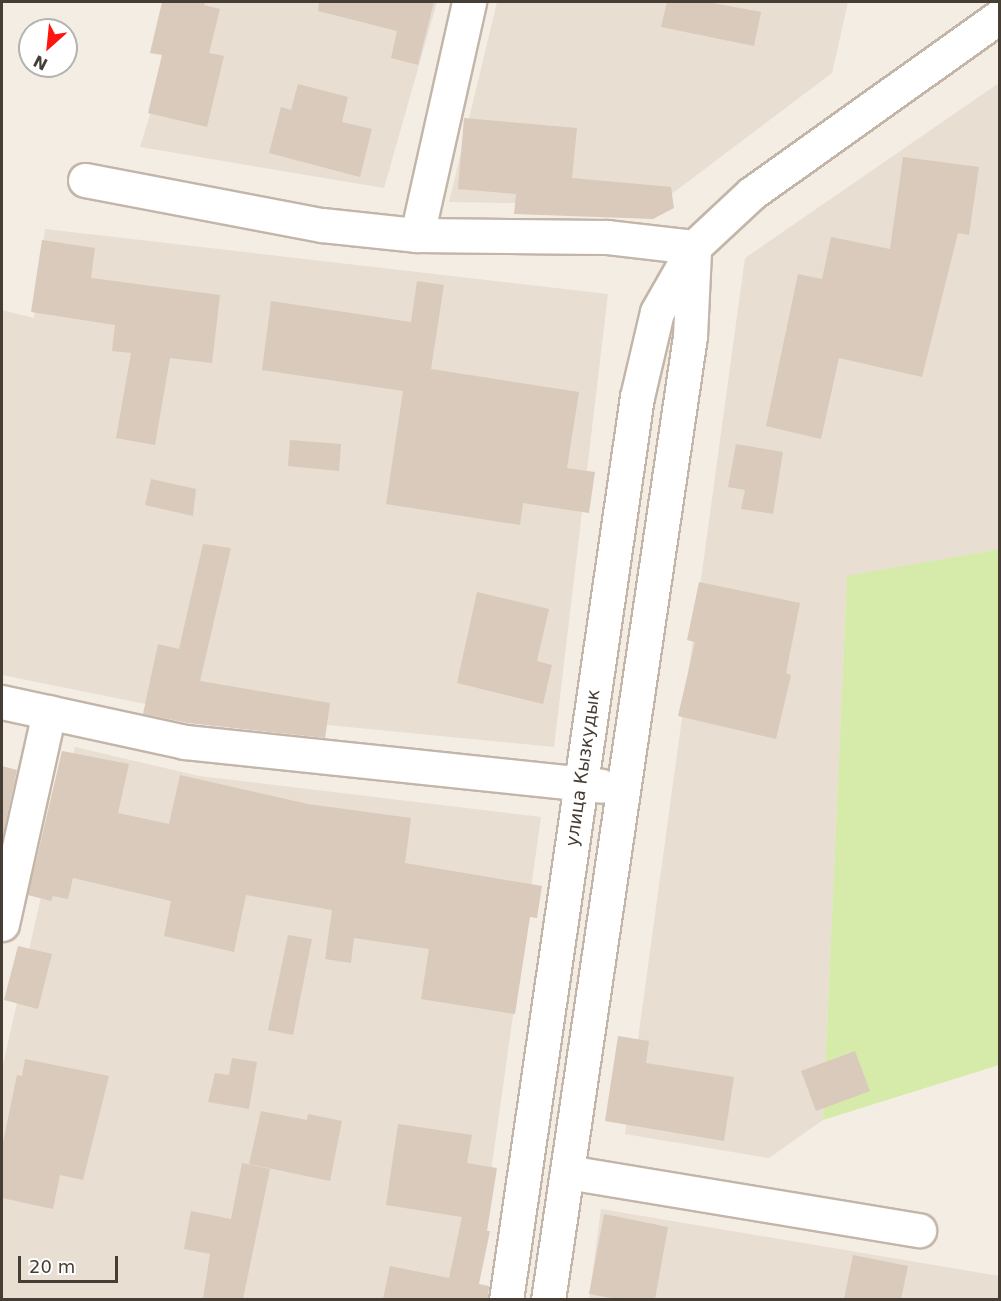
<!DOCTYPE html>
<html>
<head>
<meta charset="utf-8">
<style>
  body { margin:0 }
  #map { position:relative; width:1001px; height:1301px; overflow:hidden; background:#f4ede4; font-family:"DejaVu Sans",sans-serif }
  div>[style] { position:absolute }
  .residential>* { inset:0; background:#e8ded2 }
  .green>* { inset:0; background:#d6ebaa }
  .building>* { inset:0; background:#d9cabc }
  .roads { filter:drop-shadow(2px 0 #c3b6a9) drop-shadow(-2px 0 #c3b6a9) drop-shadow(0 2px #c3b6a9) drop-shadow(0 -2px #c3b6a9) }
  .minor>* { height:33px; margin:-16.5px; padding:0 16.5px; transform-origin:16.5px; border-radius:16.5px; background:#fff }
  span { translate:-50% -50%; white-space:nowrap; text-align:center; line-height:1.15; -webkit-text-stroke:5px #fff; paint-order:stroke }
  .street-label { font-size:18px; color:#463d34 }
  .frame { position:absolute; inset:0; border:3px solid #463d34; pointer-events:none }
  .north { position:absolute; left:18px; top:18px; width:60px; height:60px; box-sizing:border-box; background:#fff; border:2px solid #b5b1ae; border-radius:50%; rotate:207deg; font-size:16px; font-weight:700; line-height:24px; text-align:center; color:#463d34 }
  .north::after { content:''; display:block; margin:auto; width:21px; height:27px; background:#ff1410; clip-path:polygon(50% 0,100% 100%,50% 72%,0 100%) }
  .scale { position:absolute; left:18px; top:1256px; width:100px; height:27px; box-sizing:border-box; border:3px solid #463d34; border-top:0; padding-left:8px; font-size:18px; line-height:21px; white-space:nowrap; color:#463d34; -webkit-text-stroke:4px #fff; paint-order:stroke }
</style>
</head>
<body>
<div id="map">
  <div class="residential">
    <div style="clip-path:polygon(185px 2px,437px 2px,384px 188px,140px 147px)"></div>
    <div style="clip-path:polygon(497px 2px,848px 2px,832px 73px,657px 205px,449px 202px)"></div>
    <div style="clip-path:polygon(999px 83px,999px 549px,847px 577px,823px 1120px,769px 1158px,625px 1134px,745px 258px)"></div>
    <div style="clip-path:polygon(45px 229px,608px 294px,554px 747px,175px 710px,2px 675px,2px 310px,34px 318px)"></div>
    <div style="clip-path:polygon(75px 747px,199px 776px,541px 817px,473px 1299px,2px 1300px,2px 1069px)"></div>
    <div style="clip-path:polygon(601px 1209px,999px 1276px,999px 1299px,589px 1300px)"></div>
  </div>
  <div class="green">
    <div style="clip-path:polygon(999px 549px,999px 1065px,823px 1120px,847px 576px)"></div>
  </div>
  <div class="building">
    <div style="clip-path:polygon(162px 2px,205px 2px,204px 5px,220px 9px,209px 53px,224px 56px,207px 127px,148px 113px,162px 55px,150px 53px)"></div>
    <div style="clip-path:polygon(319px 2px,434px 2px,418px 65px,391px 58px,397px 31px,318px 11px)"></div>
    <div style="clip-path:polygon(667px 2px,707px 2px,761px 12px,754px 46px,661px 27px)"></div>
    <div style="clip-path:polygon(298px 84px,348px 97px,342px 122px,372px 129px,360px 177px,269px 153px,281px 107px,291px 110px)"></div>
    <div style="clip-path:polygon(464px 118px,577px 128px,572px 178px,671px 187px,674px 208px,653px 219px,514px 214px,516px 194px,458px 189px)"></div>
    <div style="clip-path:polygon(903px 157px,979px 167px,969px 235px,958px 233px,922px 377px,839px 358px,821px 439px,766px 426px,798px 274px,822px 279px,831px 237px,890px 249px)"></div>
    <div style="clip-path:polygon(42px 240px,95px 248px,91px 278px,220px 295px,212px 363px,170px 358px,155px 445px,116px 438px,131px 353px,112px 351px,115px 325px,31px 312px)"></div>
    <div style="clip-path:polygon(417px 281px,444px 285px,431px 369px,579px 392px,567px 468px,595px 472px,589px 513px,523px 503px,520px 525px,386px 504px,403px 391px,262px 370px,271px 301px,411px 322px)"></div>
    <div style="clip-path:polygon(290px 440px,341px 444px,339px 471px,288px 466px)"></div>
    <div style="clip-path:polygon(736px 444px,783px 452px,773px 514px,741px 509px,745px 490px,728px 487px)"></div>
    <div style="clip-path:polygon(151px 479px,196px 489px,193px 516px,145px 505px)"></div>
    <div style="clip-path:polygon(203px 544px,231px 548px,200px 681px,330px 703px,325px 738px,188px 723px,143px 714px,158px 644px,179px 649px)"></div>
    <div style="clip-path:polygon(699px 582px,800px 603px,786px 673px,791px 675px,776px 739px,678px 716px,695px 642px,687px 640px)"></div>
    <div style="clip-path:polygon(477px 592px,549px 609px,537px 661px,552px 665px,543px 704px,457px 683px)"></div>
    <div style="clip-path:polygon(62px 751px,129px 764px,118px 813px,169px 824px,180px 775px,308px 804px,411px 818px,405px 863px,542px 886px,537px 918px,530px 917px,515px 1014px,421px 999px,429px 949px,354px 938px,351px 963px,325px 959px,332px 910px,246px 895px,234px 952px,164px 936px,171px 901px,73px 878px,68px 899px,53px 896px,51px 901px,28px 895px)"></div>
    <div style="clip-path:polygon(2px 766px,17px 770px,2px 840px)"></div>
    <div style="clip-path:polygon(288px 935px,312px 939px,293px 1035px,268px 1030px)"></div>
    <div style="clip-path:polygon(18px 946px,52px 954px,38px 1009px,4px 1000px)"></div>
    <div style="clip-path:polygon(618px 1036px,649px 1041px,646px 1063px,734px 1077px,724px 1141px,605px 1121px)"></div>
    <div style="clip-path:polygon(855px 1051px,870px 1091px,816px 1111px,801px 1071px)"></div>
    <div style="clip-path:polygon(232px 1058px,257px 1062px,249px 1109px,208px 1102px,215px 1073px,229px 1075px)"></div>
    <div style="clip-path:polygon(25px 1059px,109px 1076px,83px 1180px,60px 1175px,53px 1209px,2px 1198px,2px 1147px,17px 1075px,22px 1076px)"></div>
    <div style="clip-path:polygon(261px 1111px,307px 1120px,308px 1114px,342px 1121px,330px 1181px,249px 1164px)"></div>
    <div style="clip-path:polygon(398px 1124px,472px 1135px,467px 1163px,497px 1168px,487px 1231px,490px 1231px,479px 1284px,489px 1286px,488px 1299px,383px 1299px,390px 1266px,449px 1278px,462px 1217px,386px 1205px)"></div>
    <div style="clip-path:polygon(242px 1163px,270px 1169px,243px 1299px,203px 1299px,210px 1254px,184px 1249px,191px 1211px,231px 1219px)"></div>
    <div style="clip-path:polygon(604px 1214px,668px 1227px,655px 1299px,617px 1299px,589px 1294px)"></div>
    <div style="clip-path:polygon(853px 1255px,908px 1266px,901px 1299px,844px 1299px)"></div>
  </div>
  <div class="roads">
    <div class="minor">
      <div style="left:85px;top:180px;width:241px;rotate:10.8deg"></div>
      <div style="left:322px;top:225px;width:96px;rotate:6deg"></div>
      <div style="left:417px;top:235px;width:190px;rotate:0.6deg"></div>
      <div style="left:607px;top:237px;width:88px;rotate:6.6deg"></div>
      <div style="left:417px;top:235px;width:239px;rotate:-77.4deg"></div>
      <div style="left:2px;top:702px;width:187px;rotate:12.3deg"></div>
      <div style="left:185px;top:742px;width:418px;rotate:6deg"></div>
      <div style="left:2px;top:924px;width:217px;rotate:-77.5deg"></div>
      <div style="left:567px;top:1172px;width:357px;rotate:9.4deg"></div>
      <div style="left:506px;top:1300px;width:912px;rotate:-81.75deg"></div>
      <div style="left:637px;top:397px;width:87px;rotate:-76.8deg"></div>
      <div style="left:657px;top:312px;width:75px;rotate:-60.4deg"></div>
      <div style="left:694px;top:247px;width:79px;rotate:-43deg"></div>
      <div style="left:752px;top:193px;width:305px;rotate:-35.5deg"></div>
      <div style="left:548px;top:1300px;width:974px;rotate:-81.62deg"></div>
      <div style="left:690px;top:336px;width:85px;rotate:-87.3deg"></div>
    </div>
  </div>
  <div class="street-label">
    <span style="left:583px;top:768px;rotate:-82deg">улица Кызкудык</span>
  </div>
  <div class="frame"></div>
  <div class="north">N</div>
  <div class="scale">20 m</div>
</div>
</body>
</html>
